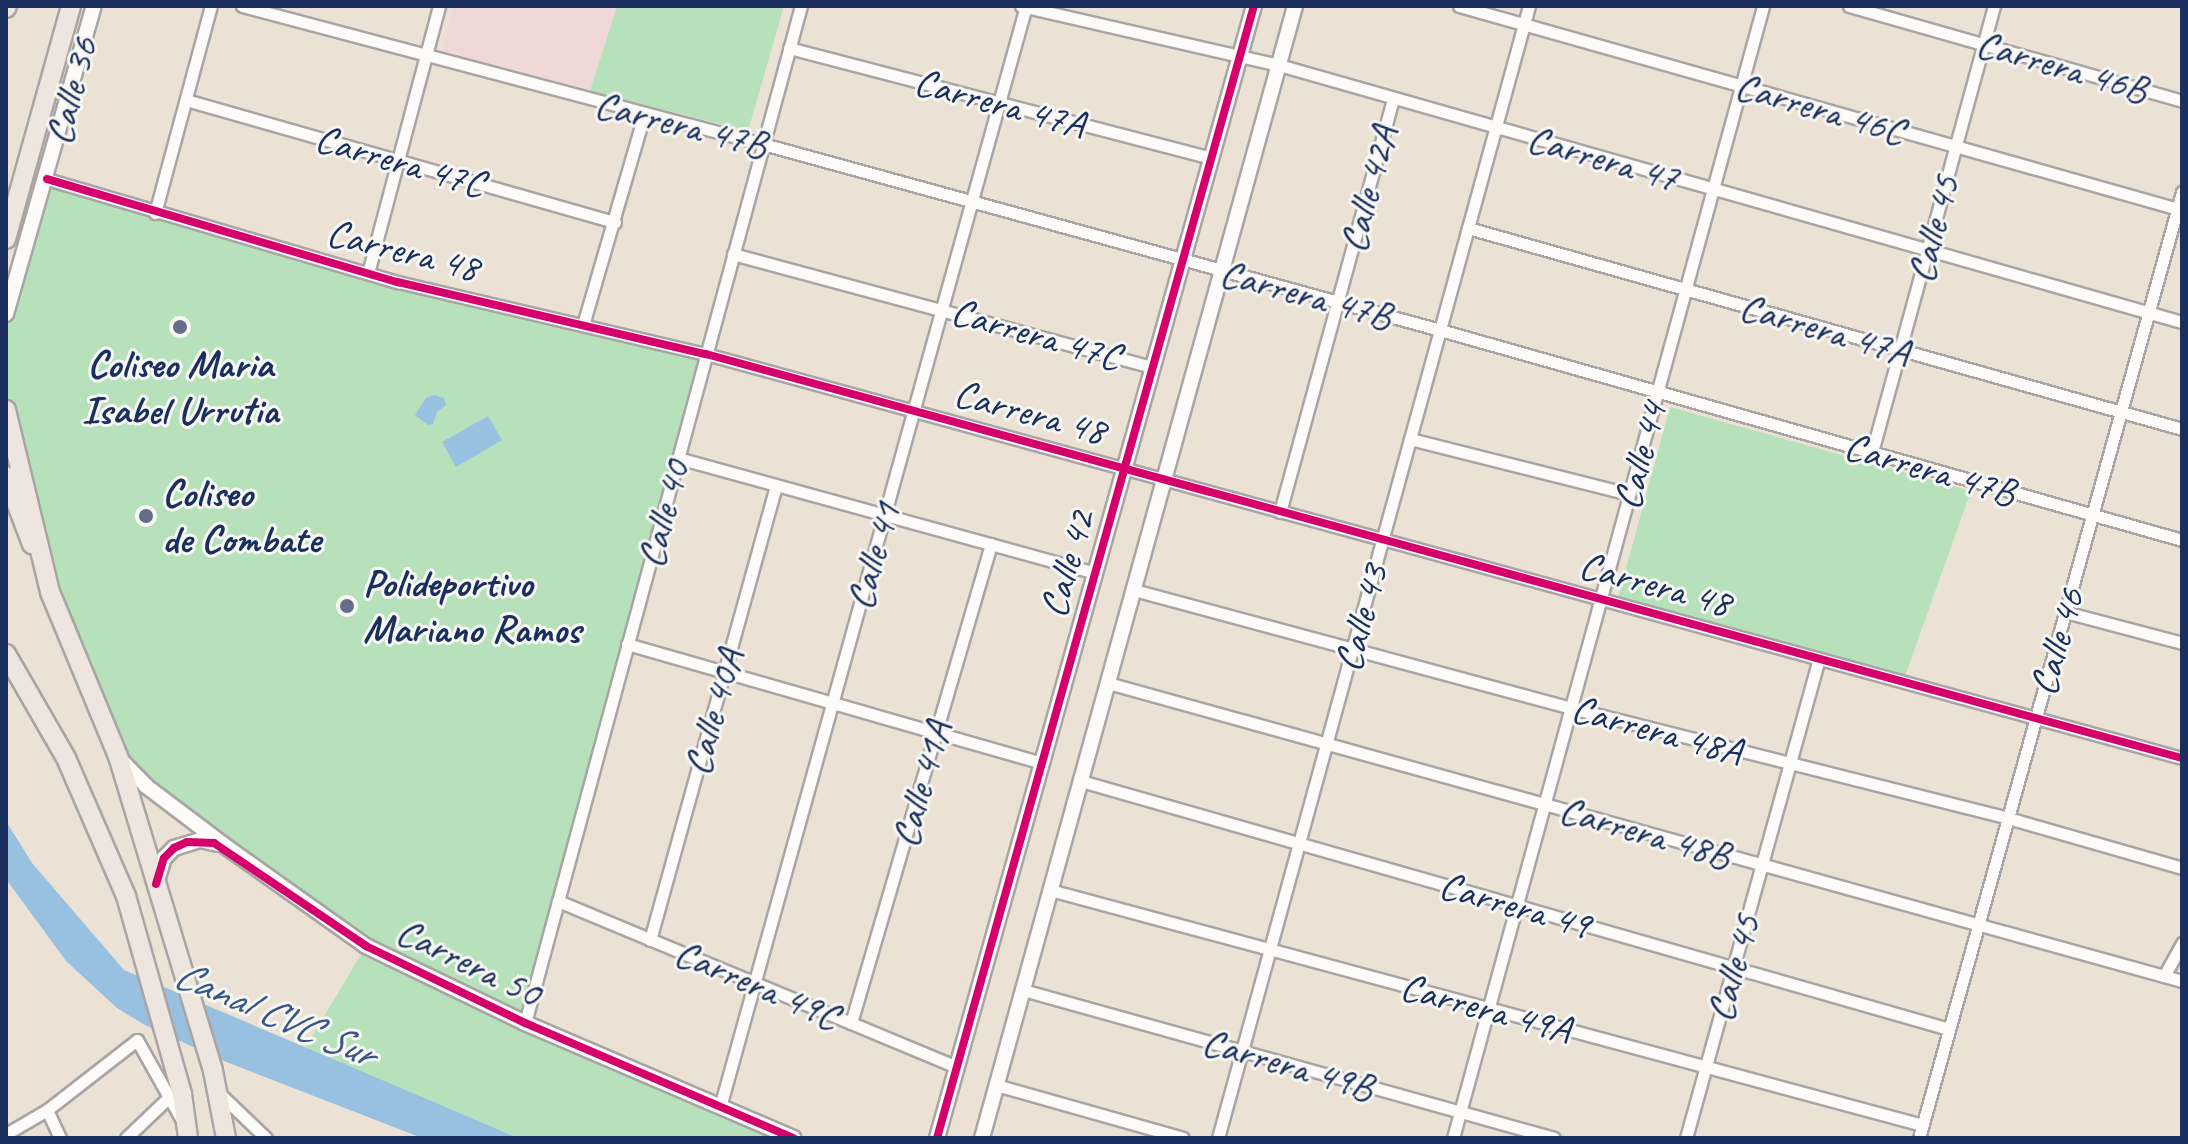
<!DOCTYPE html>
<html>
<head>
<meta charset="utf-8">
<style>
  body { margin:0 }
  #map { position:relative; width:2188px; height:1144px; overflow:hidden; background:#ebe2d5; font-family:Caveat,sans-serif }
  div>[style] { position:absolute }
  .built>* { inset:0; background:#f0d8d7 }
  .green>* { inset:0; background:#b6e1ba }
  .water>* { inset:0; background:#97c0e1 }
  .roads { filter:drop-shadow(2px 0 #a8a5a4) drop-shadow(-2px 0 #a8a5a4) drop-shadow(0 2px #a8a5a4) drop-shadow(0 -2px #a8a5a4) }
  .minor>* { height:11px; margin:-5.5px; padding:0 5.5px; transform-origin:5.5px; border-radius:5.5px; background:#fcfbf9 }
  .tertiary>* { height:14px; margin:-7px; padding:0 7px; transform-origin:7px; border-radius:7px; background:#fcfbf9 }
  .primary>* { height:18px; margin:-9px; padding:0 9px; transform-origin:9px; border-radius:9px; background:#eee5de }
  .trunk>* { height:18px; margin:-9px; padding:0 9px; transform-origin:9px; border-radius:9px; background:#eee5de }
  .cycleway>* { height:8px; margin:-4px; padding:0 4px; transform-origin:4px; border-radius:4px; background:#d6006c }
  .dots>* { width:22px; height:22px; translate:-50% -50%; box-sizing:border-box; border:4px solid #f6f6f2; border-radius:50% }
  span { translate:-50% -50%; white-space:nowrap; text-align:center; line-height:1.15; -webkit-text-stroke:6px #f6f6f2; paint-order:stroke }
  .street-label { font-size:40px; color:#1b2f5e }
  .poi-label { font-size:40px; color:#1b2f5e; font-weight:700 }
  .left { translate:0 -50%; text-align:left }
  .water-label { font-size:42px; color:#355687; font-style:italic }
  .frame { position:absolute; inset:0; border:8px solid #1b2f5e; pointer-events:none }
</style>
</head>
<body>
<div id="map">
  <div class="built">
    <div style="clip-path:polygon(453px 6px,617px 6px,590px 91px,442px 51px)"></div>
  </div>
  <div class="green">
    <div style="clip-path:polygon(617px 6px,784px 6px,748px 131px,590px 91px)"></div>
    <div style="clip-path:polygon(47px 179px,266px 245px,706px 354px,525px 1023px,793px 1138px,518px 1138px,305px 1048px,366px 946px,133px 775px,63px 620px,6px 410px,6px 314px)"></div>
    <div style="clip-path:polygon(1670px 407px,1971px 491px,1905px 676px,1618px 598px)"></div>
  </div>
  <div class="water">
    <div style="clip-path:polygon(434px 395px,444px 398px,446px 405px,437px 412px,433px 424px,428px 425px,415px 415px,426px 398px)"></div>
    <div style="clip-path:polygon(488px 416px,502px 440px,456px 467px,442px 442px)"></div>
    <div style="clip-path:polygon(6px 821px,32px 863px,124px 970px,518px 1138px,422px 1138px,224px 1061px,143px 1024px,117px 1008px,66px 961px,6px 879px)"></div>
  </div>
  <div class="roads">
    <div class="minor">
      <div style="left:242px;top:6px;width:539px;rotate:14.84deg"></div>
      <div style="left:763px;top:144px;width:702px;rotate:15.36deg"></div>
      <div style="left:1440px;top:330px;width:771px;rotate:15.8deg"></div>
      <div style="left:1021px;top:6px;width:265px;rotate:12.9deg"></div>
      <div style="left:1279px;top:65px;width:939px;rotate:15.89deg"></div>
      <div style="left:1459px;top:6px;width:751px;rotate:15.76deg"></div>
      <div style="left:1849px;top:6px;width:346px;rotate:15.9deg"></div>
      <div style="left:789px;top:48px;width:437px;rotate:14.6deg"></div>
      <div style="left:186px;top:100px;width:446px;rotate:15.9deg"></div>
      <div style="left:47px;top:179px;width:366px;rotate:16.4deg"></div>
      <div style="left:398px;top:282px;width:316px;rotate:13.2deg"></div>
      <div style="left:706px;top:354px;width:1530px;rotate:15.31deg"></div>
      <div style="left:155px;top:213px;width:214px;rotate:-74.9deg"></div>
      <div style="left:1468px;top:228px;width:742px;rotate:15.72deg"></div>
      <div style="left:733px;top:254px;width:435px;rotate:15.1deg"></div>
      <div style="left:368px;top:273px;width:276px;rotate:-75.1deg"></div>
      <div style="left:583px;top:325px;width:219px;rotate:-73.8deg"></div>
      <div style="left:1410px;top:439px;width:226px;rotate:14.1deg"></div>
      <div style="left:1872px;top:452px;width:462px;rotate:-74.7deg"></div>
      <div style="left:678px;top:458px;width:433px;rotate:15.4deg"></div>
      <div style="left:1280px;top:512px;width:429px;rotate:-74.7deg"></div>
      <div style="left:1134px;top:590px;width:453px;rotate:15.1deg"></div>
      <div style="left:1571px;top:708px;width:451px;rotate:14.1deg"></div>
      <div style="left:2008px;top:818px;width:181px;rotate:16deg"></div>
      <div style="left:2065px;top:612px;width:121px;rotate:14.8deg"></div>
      <div style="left:627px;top:644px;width:432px;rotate:16deg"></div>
      <div style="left:1108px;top:683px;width:1115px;rotate:15.51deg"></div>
      <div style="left:1081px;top:781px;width:903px;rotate:15.95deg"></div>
      <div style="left:1050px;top:890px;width:903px;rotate:15.08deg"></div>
      <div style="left:558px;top:901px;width:432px;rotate:22.6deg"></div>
      <div style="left:650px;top:940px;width:472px;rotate:-74.5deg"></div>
      <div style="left:2164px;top:976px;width:38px;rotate:-61deg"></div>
      <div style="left:1023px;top:990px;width:551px;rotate:15.57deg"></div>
      <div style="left:525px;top:1023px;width:1054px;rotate:-74.82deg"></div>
      <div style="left:851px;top:1023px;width:499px;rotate:-73.7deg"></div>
      <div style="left:996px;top:1085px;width:194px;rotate:15.8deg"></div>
      <div style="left:220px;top:1094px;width:64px;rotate:43.7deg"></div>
      <div style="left:720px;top:1107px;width:1143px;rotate:-74.47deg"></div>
      <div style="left:47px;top:1110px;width:31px;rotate:65deg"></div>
      <div style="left:6px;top:1134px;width:48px;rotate:-30.3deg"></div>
      <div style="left:47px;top:1110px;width:114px;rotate:-37.9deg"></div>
      <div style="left:137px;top:1040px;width:94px;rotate:60.7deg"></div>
      <div style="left:126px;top:1138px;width:58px;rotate:-43.6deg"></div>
      <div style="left:1218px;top:1138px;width:1174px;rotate:-74.64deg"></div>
      <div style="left:1453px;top:1138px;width:1174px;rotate:-74.68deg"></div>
      <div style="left:1686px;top:1138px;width:496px;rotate:-74.5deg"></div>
      <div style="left:1919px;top:1138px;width:982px;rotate:-74.46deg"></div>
    </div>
    <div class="tertiary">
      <div style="left:6px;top:314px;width:320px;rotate:-74.1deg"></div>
      <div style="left:122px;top:761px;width:35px;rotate:46deg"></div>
      <div style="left:146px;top:786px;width:103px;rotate:37.1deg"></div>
      <div style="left:228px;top:848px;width:169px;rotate:35.4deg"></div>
      <div style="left:366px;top:946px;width:177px;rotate:25.8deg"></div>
      <div style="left:525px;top:1023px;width:292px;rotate:23.2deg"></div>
      <div style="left:156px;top:884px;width:27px;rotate:-73deg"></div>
      <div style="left:164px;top:858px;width:14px;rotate:-45deg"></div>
      <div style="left:174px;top:848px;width:27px;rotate:-17deg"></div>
      <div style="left:200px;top:840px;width:18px;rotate:13deg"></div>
      <div style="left:937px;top:1138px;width:1176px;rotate:-74.36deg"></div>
      <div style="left:982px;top:1138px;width:1174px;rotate:-74.54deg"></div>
    </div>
    <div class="primary">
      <div style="left:6px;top:476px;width:73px;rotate:69.1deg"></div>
    </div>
    <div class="trunk">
      <div style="left:6px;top:8px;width:2px;rotate:-63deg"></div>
      <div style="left:6px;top:239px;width:242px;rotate:-74.4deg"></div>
      <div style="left:6px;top:410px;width:187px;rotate:76.4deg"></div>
      <div style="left:50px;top:592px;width:178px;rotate:67.5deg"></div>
      <div style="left:118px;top:756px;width:329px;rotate:73.2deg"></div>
      <div style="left:213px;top:1071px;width:68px;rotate:79deg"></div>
      <div style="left:6px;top:654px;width:120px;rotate:60deg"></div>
      <div style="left:66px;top:758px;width:150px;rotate:66.5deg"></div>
      <div style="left:126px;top:896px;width:206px;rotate:74.2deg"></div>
      <div style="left:182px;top:1094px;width:44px;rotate:82.2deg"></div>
    </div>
  </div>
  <div class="cycleway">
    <div style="left:47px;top:179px;width:366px;rotate:16.4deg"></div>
    <div style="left:398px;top:282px;width:316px;rotate:13.2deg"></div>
    <div style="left:706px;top:354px;width:1530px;rotate:15.31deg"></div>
    <div style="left:156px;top:884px;width:27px;rotate:-73deg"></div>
    <div style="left:164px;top:858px;width:14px;rotate:-45deg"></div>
    <div style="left:174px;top:848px;width:14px;rotate:-25deg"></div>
    <div style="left:187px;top:842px;width:27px;rotate:2deg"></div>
    <div style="left:214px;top:843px;width:184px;rotate:34.1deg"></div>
    <div style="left:366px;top:946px;width:177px;rotate:25.8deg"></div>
    <div style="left:525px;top:1023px;width:292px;rotate:23.2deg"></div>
    <div style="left:937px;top:1138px;width:1176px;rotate:-74.36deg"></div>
  </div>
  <div class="dots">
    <div style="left:180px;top:327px;background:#646e88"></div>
    <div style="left:146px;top:516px;background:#646e88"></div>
    <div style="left:347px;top:606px;background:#646e88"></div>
  </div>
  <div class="street-label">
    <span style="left:2062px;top:66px;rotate:16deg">Carrera 46B</span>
    <span style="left:71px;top:91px;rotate:-75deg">Calle 36</span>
    <span style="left:1000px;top:103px;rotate:15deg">Carrera 47A</span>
    <span style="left:1820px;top:108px;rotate:16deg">Carrera 46C</span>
    <span style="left:681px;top:124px;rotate:14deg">Carrera 47B</span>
    <span style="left:1603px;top:158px;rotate:16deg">Carrera 47</span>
    <span style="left:400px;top:161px;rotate:16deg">Carrera 47C</span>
    <span style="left:1368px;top:189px;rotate:-75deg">Calle 42A</span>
    <span style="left:1933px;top:229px;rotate:-75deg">Calle 45</span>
    <span style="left:403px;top:250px;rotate:14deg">Carrera 48</span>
    <span style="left:1306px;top:294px;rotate:15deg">Carrera 47B</span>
    <span style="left:1825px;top:329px;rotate:16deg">Carrera 47A</span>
    <span style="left:1036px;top:334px;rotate:16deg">Carrera 47C</span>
    <span style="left:1030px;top:412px;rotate:15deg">Carrera 48</span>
    <span style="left:1640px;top:456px;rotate:-75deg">Calle 44</span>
    <span style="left:1930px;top:469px;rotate:16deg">Carrera 47B</span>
    <span style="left:663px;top:514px;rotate:-75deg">Calle 40</span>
    <span style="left:873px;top:556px;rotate:-74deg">Calle 41</span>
    <span style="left:1067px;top:564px;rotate:-74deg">Calle 42</span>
    <span style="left:1655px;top:584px;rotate:15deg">Carrera 48</span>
    <span style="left:1361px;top:618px;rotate:-75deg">Calle 43</span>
    <span style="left:2057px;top:642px;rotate:-74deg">Calle 46</span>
    <span style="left:713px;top:712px;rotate:-74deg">Calle 40A</span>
    <span style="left:1657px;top:730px;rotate:15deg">Carrera 48A</span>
    <span style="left:921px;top:784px;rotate:-74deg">Calle 41A</span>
    <span style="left:1645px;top:832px;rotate:16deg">Carrera 48B</span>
    <span style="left:1515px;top:905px;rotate:16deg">Carrera 49</span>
    <span style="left:469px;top:962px;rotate:26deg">Carrera 50</span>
    <span style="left:1733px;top:968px;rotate:-74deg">Calle 45</span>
    <span style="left:757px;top:984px;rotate:23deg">Carrera 49C</span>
    <span style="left:1486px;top:1008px;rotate:15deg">Carrera 49A</span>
    <span style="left:1288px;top:1064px;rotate:16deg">Carrera 49B</span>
  </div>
  <div class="poi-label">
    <span style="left:180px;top:387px">Coliseo Maria<br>Isabel Urrutia</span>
    <span class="left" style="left:162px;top:516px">Coliseo<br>de Combate</span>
    <span class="left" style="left:363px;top:606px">Polideportivo<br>Mariano Ramos</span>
  </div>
  <div class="water-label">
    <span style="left:274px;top:1014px;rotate:23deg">Canal CVC Sur</span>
  </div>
  <div class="frame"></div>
</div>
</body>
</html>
